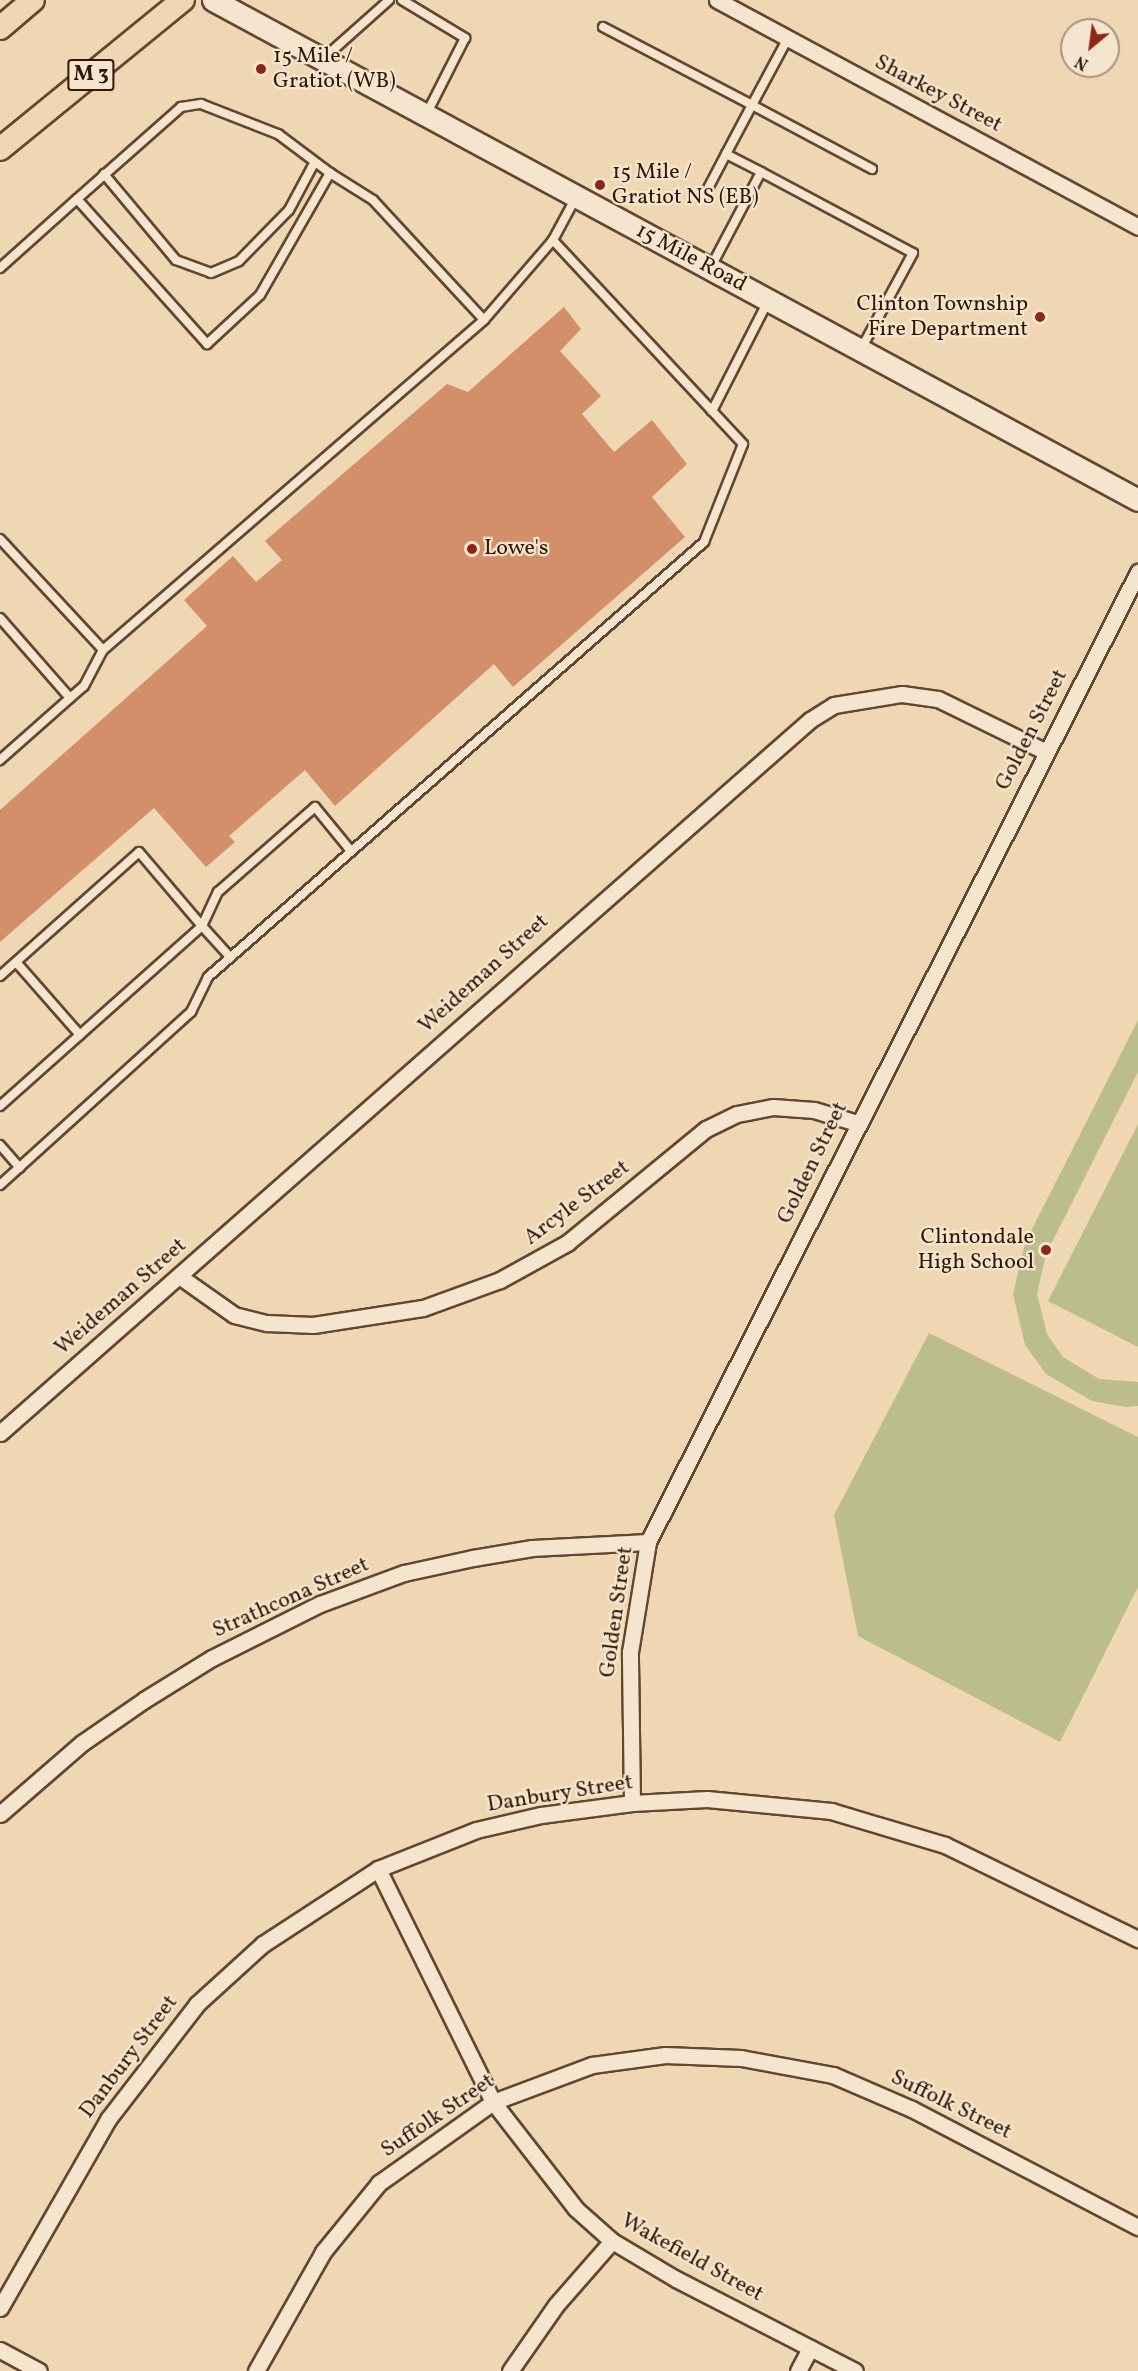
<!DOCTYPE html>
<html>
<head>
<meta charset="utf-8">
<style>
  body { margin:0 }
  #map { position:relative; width:1138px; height:2371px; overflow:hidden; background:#f0d7b3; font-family:Vollkorn,serif }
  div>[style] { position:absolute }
  .green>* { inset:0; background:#bbbe8c }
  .building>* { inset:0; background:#d38e6a }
  .roads { filter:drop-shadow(2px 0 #614730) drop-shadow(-2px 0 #614730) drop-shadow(0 2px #614730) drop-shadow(0 -2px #614730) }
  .lane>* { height:8px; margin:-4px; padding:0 4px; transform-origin:4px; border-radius:4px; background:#f5e5ce }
  .street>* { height:15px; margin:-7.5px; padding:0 7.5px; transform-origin:7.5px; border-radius:7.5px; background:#f5e5ce }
  .secondary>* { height:21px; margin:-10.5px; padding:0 10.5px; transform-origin:10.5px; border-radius:10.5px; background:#f5e5ce }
  .primary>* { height:22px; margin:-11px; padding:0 11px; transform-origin:11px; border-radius:11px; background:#f0d7b3 }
  .dots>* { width:16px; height:16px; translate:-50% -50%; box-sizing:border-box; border:3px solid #f5e5ce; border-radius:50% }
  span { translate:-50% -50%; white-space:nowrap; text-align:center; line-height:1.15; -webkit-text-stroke:4.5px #f5e5ce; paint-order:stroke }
  .shield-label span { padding:2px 4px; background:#f5e5ce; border:2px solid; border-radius:4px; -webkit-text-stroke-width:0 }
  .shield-label { font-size:21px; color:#311705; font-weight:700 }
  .poi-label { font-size:22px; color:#311705 }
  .left { translate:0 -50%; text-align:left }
  .right { translate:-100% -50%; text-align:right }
  .street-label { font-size:22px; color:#311705 }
  .north { position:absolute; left:1060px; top:18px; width:60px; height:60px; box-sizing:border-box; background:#f5e5ce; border:2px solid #a7937e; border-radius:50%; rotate:209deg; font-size:16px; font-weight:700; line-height:24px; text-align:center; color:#311705 }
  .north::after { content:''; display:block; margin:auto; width:21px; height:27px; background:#8f2418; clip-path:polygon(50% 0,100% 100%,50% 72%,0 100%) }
</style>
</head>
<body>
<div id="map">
  <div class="green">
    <div style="clip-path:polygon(1138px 1020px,1138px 1072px,1046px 1254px,1037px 1294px,1047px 1334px,1063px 1357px,1099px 1379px,1138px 1382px,1138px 1406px,1126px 1407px,1092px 1401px,1046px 1374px,1025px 1345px,1013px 1294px,1025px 1243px)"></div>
    <div style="clip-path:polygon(1138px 1124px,1138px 1347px,1048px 1301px)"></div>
    <div style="clip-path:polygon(929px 1333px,1138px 1437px,1138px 1587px,1060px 1742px,858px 1636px,834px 1515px)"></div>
  </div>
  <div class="building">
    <div style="clip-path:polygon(564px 307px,581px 329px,560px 351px,601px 396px,582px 414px,614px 452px,652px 420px,687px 464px,652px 497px,685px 537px,513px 687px,494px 664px,335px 806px,305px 770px,229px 836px,235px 842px,206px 867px,154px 808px,0 942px,0 810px,207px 626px,184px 600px,233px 556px,256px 582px,282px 560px,265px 541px,447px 384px,468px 392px)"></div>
  </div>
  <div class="roads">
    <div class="lane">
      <div style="left:402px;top:0;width:74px;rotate:31.1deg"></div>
      <div style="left:465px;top:38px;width:84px;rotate:116.9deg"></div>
      <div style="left:603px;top:27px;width:168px;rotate:27.6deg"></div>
      <div style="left:752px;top:105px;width:55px;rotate:118deg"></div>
      <div style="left:726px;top:154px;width:39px;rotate:27deg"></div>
      <div style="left:761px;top:172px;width:107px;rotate:117.8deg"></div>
      <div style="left:788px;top:38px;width:76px;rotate:118.2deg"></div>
      <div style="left:752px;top:105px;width:136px;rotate:28.1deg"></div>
      <div style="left:324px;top:58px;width:87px;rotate:-41.7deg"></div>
      <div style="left:761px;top:172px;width:172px;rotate:28.1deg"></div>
      <div style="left:913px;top:253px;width:109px;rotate:118.4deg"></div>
      <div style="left:104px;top:174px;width:112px;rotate:50.1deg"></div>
      <div style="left:176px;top:260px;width:37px;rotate:20deg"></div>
      <div style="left:211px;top:273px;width:30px;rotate:-23deg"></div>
      <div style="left:239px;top:261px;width:71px;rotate:-45.6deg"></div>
      <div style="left:289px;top:210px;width:51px;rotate:-61.9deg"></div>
      <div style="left:705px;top:194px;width:45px;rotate:-62.3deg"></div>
      <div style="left:77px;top:199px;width:139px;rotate:-41.5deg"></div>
      <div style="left:181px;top:107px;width:20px;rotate:-9deg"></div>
      <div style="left:201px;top:104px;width:83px;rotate:21.3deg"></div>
      <div style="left:278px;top:134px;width:65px;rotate:36.9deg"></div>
      <div style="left:0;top:268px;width:103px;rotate:-41.9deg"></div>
      <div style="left:77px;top:199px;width:195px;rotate:48.1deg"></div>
      <div style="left:207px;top:344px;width:72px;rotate:-42.8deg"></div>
      <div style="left:260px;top:295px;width:141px;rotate:-60.2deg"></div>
      <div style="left:330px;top:173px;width:51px;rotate:32.1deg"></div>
      <div style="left:373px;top:200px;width:163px;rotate:47.2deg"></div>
      <div style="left:484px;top:320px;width:106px;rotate:-49.2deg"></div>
      <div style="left:712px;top:411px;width:123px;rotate:-63deg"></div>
      <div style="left:0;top:539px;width:151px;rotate:47.1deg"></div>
      <div style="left:0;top:618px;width:106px;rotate:48.8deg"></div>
      <div style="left:70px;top:698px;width:94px;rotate:138.5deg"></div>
      <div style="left:70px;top:698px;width:18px;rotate:-41deg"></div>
      <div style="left:84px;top:686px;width:41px;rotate:-62.2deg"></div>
      <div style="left:103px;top:650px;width:504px;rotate:-40.9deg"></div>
      <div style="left:16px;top:962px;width:97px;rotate:48.8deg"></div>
      <div style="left:0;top:976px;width:186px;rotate:-41.7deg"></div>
      <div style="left:139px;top:852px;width:97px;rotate:49.6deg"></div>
      <div style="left:202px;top:926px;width:38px;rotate:-65deg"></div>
      <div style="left:218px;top:892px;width:129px;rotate:-41.2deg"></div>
      <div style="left:315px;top:807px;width:57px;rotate:50.7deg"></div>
      <div style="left:0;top:1106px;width:271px;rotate:-41.7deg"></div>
      <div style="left:202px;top:926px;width:42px;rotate:47.9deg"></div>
      <div style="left:0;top:1145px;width:30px;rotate:49deg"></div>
      <div style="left:0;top:1185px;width:258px;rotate:-42.2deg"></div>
      <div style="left:191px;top:1012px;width:39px;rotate:-64deg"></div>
      <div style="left:208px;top:977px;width:660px;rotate:-41.25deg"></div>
      <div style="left:704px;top:542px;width:105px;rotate:-68.3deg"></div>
      <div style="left:743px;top:444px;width:279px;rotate:-133deg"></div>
      <div style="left:553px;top:240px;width:47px;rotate:-61.8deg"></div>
    </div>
    <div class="street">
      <div style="left:717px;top:0;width:478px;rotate:28.3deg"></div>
      <div style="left:179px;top:1276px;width:67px;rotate:35.3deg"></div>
      <div style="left:234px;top:1315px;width:34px;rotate:14deg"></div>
      <div style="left:267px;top:1323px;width:46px;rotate:2.5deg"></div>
      <div style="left:313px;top:1325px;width:111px;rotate:-8.8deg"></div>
      <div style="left:423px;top:1308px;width:82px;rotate:-20deg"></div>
      <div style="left:500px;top:1280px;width:77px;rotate:-28.9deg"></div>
      <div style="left:567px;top:1243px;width:180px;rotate:-39.4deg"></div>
      <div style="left:706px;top:1129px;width:34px;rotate:-26deg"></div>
      <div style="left:737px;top:1114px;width:37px;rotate:-11deg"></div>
      <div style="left:773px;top:1107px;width:41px;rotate:4.2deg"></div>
      <div style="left:814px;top:1110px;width:45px;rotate:16.8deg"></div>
      <div style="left:0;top:1433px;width:1079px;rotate:-41.36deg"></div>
      <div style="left:810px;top:720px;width:28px;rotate:-32deg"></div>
      <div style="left:834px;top:705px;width:69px;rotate:-9.2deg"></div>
      <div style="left:902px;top:694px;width:36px;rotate:8deg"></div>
      <div style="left:938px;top:699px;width:120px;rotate:26.1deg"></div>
      <div style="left:632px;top:1803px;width:151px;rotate:-90.8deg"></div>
      <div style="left:630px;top:1652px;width:111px;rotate:-80.7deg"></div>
      <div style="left:648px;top:1542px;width:1087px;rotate:-63.2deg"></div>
      <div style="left:0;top:1814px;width:108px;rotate:-40.9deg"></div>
      <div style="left:82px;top:1743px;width:75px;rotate:-34.7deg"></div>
      <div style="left:144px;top:1700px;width:80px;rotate:-31.7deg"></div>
      <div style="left:212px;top:1658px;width:121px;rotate:-26.6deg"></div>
      <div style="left:320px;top:1604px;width:90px;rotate:-20.3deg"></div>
      <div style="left:404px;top:1573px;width:71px;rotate:-12.3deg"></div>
      <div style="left:473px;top:1558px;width:60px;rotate:-9.6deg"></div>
      <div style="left:532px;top:1548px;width:116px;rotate:-3deg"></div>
      <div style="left:378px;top:1869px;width:260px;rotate:63.7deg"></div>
      <div style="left:493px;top:2102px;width:135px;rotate:52.2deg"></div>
      <div style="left:576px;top:2209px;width:48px;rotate:41.6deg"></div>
      <div style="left:612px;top:2241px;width:74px;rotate:30.7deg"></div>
      <div style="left:676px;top:2279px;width:201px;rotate:27.2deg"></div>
      <div style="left:0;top:2308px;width:219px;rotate:-60.2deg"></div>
      <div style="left:109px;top:2118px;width:144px;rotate:-52.3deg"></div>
      <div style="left:197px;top:2004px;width:89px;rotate:-42.3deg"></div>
      <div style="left:263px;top:1944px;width:137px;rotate:-33.1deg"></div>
      <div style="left:378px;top:1869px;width:105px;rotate:-21.7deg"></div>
      <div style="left:476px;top:1830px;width:67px;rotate:-13deg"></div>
      <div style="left:541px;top:1815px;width:92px;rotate:-7.5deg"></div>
      <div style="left:632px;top:1803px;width:75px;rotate:-3.1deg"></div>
      <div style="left:707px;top:1799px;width:125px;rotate:5.5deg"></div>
      <div style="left:831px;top:1811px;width:119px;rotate:16.6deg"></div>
      <div style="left:945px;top:1845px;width:215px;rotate:26deg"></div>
      <div style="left:0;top:2350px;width:44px;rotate:28.3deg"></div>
      <div style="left:256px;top:2371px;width:137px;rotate:-60.6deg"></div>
      <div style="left:323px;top:2252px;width:89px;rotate:-50.9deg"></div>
      <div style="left:379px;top:2183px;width:140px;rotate:-35.4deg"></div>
      <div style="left:493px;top:2102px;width:106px;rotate:-20.5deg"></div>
      <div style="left:592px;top:2065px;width:74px;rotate:-7.8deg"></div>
      <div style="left:665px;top:2055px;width:76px;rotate:2.3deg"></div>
      <div style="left:741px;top:2058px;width:94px;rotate:10.5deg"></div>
      <div style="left:833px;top:2075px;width:86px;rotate:23.3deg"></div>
      <div style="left:912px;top:2109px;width:255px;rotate:27.6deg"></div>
      <div style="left:510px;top:2371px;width:80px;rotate:-55.1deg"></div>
      <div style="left:556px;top:2305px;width:85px;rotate:-48.8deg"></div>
      <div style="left:798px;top:2371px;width:26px;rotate:-62deg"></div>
    </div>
    <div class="secondary">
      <div style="left:213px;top:0;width:1051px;rotate:28.39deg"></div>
    </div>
    <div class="primary">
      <div style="left:0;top:28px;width:43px;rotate:-40.3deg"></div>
      <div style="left:0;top:149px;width:236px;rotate:-39.2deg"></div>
    </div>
  </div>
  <div class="dots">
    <div style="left:261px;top:69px;background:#8f2418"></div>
    <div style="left:600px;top:185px;background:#8f2418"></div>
    <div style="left:1040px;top:317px;background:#8f2418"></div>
    <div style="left:472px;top:549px;background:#8f2418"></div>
    <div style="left:1046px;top:1250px;background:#8f2418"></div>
  </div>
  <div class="shield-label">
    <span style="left:91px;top:75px">M 3</span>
  </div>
  <div class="poi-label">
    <span class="left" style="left:273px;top:69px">15 Mile /<br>Gratiot (WB)</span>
    <span class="left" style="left:612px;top:185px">15 Mile /<br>Gratiot NS (EB)</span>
    <span class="right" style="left:1028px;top:317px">Clinton Township<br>Fire Department</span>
    <span class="left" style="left:484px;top:549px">Lowe's</span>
    <span class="right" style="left:1034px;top:1250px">Clintondale<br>High School</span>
  </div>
  <div class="street-label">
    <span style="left:938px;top:94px;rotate:28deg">Sharkey Street</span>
    <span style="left:691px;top:258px;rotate:28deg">15 Mile Road</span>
    <span style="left:1032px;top:730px;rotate:-63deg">Golden Street</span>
    <span style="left:484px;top:974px;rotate:-42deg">Weideman Street</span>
    <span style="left:813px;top:1163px;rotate:-64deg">Golden Street</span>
    <span style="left:577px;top:1203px;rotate:-37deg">Arcyle Street</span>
    <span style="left:121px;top:1297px;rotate:-41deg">Weideman Street</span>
    <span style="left:291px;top:1598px;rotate:-24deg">Strathcona Street</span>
    <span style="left:617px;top:1612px;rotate:-82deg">Golden Street</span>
    <span style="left:560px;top:1794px;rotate:-9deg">Danbury Street</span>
    <span style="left:129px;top:2057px;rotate:-53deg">Danbury Street</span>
    <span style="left:951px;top:2105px;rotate:26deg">Suffolk Street</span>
    <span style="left:438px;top:2116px;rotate:-34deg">Suffolk Street</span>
    <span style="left:692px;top:2258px;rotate:29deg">Wakefield Street</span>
  </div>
  <div class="north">N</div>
</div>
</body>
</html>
